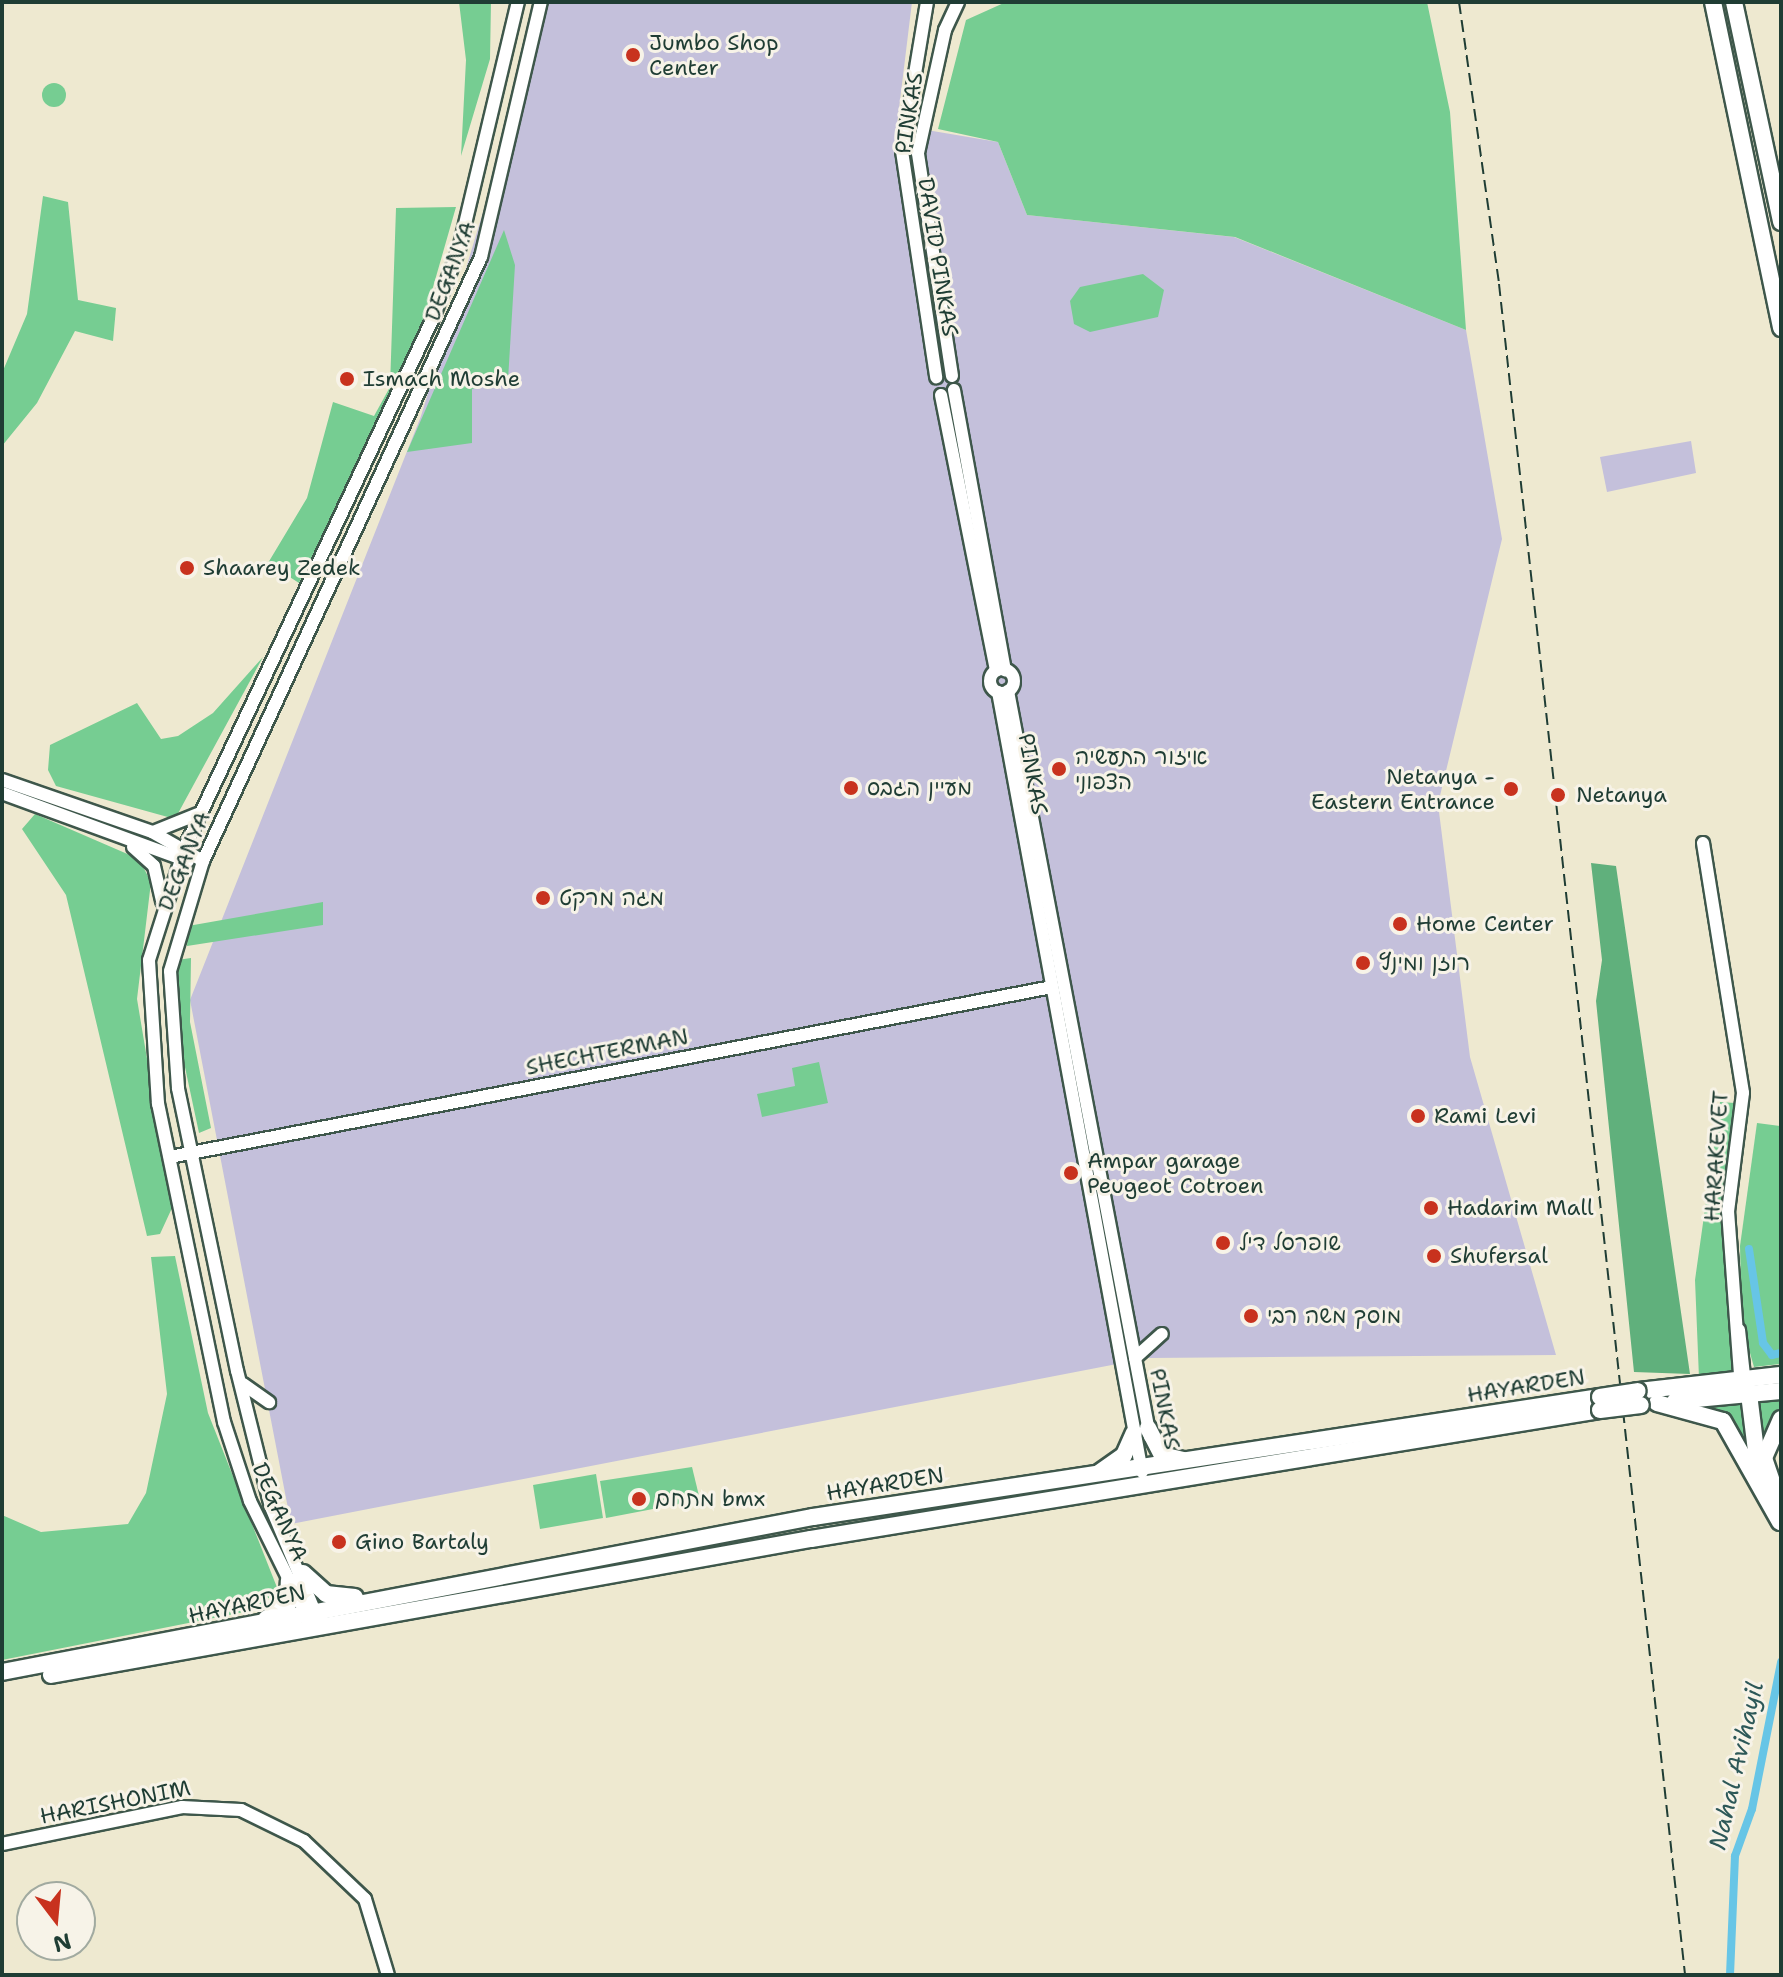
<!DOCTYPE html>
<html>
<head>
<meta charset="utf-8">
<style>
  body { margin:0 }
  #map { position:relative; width:1783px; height:1977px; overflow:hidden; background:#eee9d0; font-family:"Shantell Sans","Playpen Sans Hebrew",sans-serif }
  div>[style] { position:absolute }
  .industrial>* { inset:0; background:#c4c0db }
  .green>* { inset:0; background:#76cd92 }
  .round { border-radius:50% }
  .forest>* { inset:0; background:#60b07c }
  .canal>* { height:8px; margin:-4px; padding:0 4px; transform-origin:4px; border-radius:4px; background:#67c5e6 }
  .roads { filter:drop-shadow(2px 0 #3e574b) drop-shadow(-2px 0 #3e574b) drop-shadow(0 2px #3e574b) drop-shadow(0 -2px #3e574b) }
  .secondary>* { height:12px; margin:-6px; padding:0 6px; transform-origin:6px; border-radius:6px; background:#fff }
  .secondary>.ring { margin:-6px; padding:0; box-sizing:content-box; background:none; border:12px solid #fff; border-radius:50% }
  .highway>* { height:16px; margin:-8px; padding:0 8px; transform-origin:8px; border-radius:8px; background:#fff }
  .rail>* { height:2px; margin-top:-1px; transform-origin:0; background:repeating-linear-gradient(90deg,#1f3d34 0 12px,transparent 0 18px) }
  .bridges { filter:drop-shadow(2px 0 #3e574b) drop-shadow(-2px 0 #3e574b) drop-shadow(0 2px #3e574b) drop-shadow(0 -2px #3e574b) }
  .highway-bridge>* { height:16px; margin:-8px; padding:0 8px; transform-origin:8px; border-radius:8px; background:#fff }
  .dots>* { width:22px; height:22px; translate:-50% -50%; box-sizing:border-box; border:4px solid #f7f3e8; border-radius:50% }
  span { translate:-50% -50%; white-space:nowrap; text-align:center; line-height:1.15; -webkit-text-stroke:6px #f7f3e8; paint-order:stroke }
  .poi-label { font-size:22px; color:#1f3d34 }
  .left { translate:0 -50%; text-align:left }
  .right { translate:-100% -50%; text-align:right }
  .street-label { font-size:22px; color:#1f3d34 }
  .water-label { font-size:24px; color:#2d5858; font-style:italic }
  .frame { position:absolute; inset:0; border:4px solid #1f3d34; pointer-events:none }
  .north { position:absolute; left:16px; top:1881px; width:80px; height:80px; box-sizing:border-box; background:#f7f3e8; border:2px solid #a1aaa0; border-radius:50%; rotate:164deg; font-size:22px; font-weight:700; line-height:32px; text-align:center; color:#1f3d34 }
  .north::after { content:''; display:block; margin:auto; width:28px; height:36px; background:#c8321e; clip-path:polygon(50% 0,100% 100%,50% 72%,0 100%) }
</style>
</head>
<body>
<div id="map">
  <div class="industrial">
    <div style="clip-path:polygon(547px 2px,912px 2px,897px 125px,998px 142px,1027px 215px,1234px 237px,1466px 330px,1502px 539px,1438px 804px,1470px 1057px,1556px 1355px,1148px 1358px,291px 1524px,190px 1000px,421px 416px)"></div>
    <div style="clip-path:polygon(1691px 441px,1696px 473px,1607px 492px,1600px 457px)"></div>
  </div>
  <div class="green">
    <div style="clip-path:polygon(459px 2px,491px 2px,490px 59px,461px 156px,466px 60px)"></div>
    <div style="clip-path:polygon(1006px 2px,1427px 2px,1450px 112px,1466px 330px,1235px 237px,1027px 215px,998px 142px,938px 129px,966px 20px)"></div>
    <div class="round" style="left:42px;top:83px;width:24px;height:24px"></div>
    <div style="clip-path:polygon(43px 196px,68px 202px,78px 300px,116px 308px,113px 341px,75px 331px,37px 403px,2px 446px,2px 373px,27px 314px)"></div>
    <div style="clip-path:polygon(456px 207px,419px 336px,299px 583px,268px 563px,307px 498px,333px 402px,374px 416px,390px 387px,396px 208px)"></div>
    <div style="clip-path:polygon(504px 230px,515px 265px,508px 380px,472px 389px,472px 443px,407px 452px)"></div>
    <div style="clip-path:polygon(1143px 274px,1164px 290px,1158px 317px,1090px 332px,1074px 324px,1070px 301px,1080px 287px)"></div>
    <div style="clip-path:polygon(263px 657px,175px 819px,56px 786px,48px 770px,50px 745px,137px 703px,161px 739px,178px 736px,213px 713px)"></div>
    <div style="clip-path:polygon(35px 814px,139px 859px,151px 882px,137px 999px,172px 1208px,160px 1234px,147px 1236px,66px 895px,22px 829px)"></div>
    <div style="clip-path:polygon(323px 902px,323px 925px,187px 946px,188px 926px)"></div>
    <div style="clip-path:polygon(191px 958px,190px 1022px,211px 1128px,199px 1133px,179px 1039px,177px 960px)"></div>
    <div style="clip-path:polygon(819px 1062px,828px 1103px,762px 1117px,757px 1094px,795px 1086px,792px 1068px)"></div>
    <div style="clip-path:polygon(1720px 1102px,1735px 1103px,1722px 1239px,1734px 1374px,1699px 1378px,1695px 1280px)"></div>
    <div style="clip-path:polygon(1757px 1123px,1781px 1126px,1781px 1364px,1754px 1367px,1742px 1325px,1740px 1246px)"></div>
    <div style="clip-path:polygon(175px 1256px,208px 1413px,278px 1590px,254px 1610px,2px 1660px,2px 1515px,41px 1532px,128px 1524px,146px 1493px,167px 1394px,151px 1257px)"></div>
    <div style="clip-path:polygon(1781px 1393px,1781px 1417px,1769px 1434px,1781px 1519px,1752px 1397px)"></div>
    <div style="clip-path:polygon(1747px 1397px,1756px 1474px,1737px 1433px,1670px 1404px)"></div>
    <div style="clip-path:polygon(692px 1467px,700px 1500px,606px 1518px,600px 1481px)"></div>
    <div style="clip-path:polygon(596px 1474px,603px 1518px,540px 1529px,533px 1485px)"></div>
  </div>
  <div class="forest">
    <div style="clip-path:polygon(1591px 863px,1616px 866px,1690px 1374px,1634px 1372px,1596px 1001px,1602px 960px)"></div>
  </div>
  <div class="canal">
    <div style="left:1749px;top:1249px;width:95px;rotate:81.5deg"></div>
    <div style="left:1763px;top:1343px;width:15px;rotate:53deg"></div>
    <div style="left:1772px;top:1355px;width:9px;rotate:-13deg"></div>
    <div style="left:1730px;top:1975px;width:119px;rotate:-87.6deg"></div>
    <div style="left:1735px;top:1856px;width:50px;rotate:-70.1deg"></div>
    <div style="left:1752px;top:1809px;width:150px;rotate:-78.8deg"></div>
  </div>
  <div class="roads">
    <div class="secondary">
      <div style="left:927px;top:2px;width:151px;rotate:99.5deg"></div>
      <div style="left:902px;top:151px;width:229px;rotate:81.4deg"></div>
      <div style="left:952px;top:376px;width:226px;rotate:-98.7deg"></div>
      <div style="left:918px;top:153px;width:126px;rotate:-77.6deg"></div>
      <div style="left:945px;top:30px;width:31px;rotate:-65deg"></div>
      <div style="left:954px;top:390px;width:285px;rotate:79.7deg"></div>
      <div style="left:941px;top:395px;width:281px;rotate:78.7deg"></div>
      <div class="ring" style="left:990px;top:669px;width:12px;height:12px"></div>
      <div style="left:1008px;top:691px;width:759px;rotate:79.22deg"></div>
      <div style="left:998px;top:692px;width:793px;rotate:79.54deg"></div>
      <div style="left:2px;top:780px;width:159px;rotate:19.1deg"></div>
      <div style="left:152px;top:832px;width:59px;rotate:29.6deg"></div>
      <div style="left:2px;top:793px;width:198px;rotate:20.1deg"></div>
      <div style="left:153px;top:832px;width:48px;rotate:-21.8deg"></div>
      <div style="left:1703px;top:843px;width:253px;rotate:80.9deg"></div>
      <div style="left:1743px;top:1093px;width:119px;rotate:97.2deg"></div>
      <div style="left:1728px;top:1211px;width:175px;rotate:85.8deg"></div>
      <div style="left:133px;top:847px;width:28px;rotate:42deg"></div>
      <div style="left:154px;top:866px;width:36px;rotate:77deg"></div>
      <div style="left:170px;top:1157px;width:898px;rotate:-10.91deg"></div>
      <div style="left:1739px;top:1330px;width:54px;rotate:83.7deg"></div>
      <div style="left:1135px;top:1358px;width:36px;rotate:-42deg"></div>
      <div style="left:243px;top:1384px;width:32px;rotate:35deg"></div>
      <div style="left:308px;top:1618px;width:131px;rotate:-116.4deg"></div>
      <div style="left:250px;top:1501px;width:83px;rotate:-108.2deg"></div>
      <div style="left:224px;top:1422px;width:325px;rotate:-101.7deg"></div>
      <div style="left:158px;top:1104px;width:144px;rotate:-93.6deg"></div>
      <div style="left:149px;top:960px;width:119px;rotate:-72.3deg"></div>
      <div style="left:185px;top:847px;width:584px;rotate:-64.88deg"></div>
      <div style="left:433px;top:318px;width:74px;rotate:-69.4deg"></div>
      <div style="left:459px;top:249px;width:254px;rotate:-76.6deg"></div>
      <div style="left:318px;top:1619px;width:121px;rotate:-112.8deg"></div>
      <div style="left:271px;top:1507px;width:140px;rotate:-104deg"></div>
      <div style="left:237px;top:1371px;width:289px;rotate:-101.8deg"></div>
      <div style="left:178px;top:1088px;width:117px;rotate:-93.9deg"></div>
      <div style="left:170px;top:971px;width:115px;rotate:-73.3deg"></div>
      <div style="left:203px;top:861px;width:665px;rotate:-65.29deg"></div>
      <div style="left:481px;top:257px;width:262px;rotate:-76.8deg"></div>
      <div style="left:2px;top:1844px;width:184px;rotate:-11.6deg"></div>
      <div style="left:182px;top:1807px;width:59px;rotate:2.9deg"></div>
      <div style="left:241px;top:1810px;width:70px;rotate:26.2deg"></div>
      <div style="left:304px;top:1841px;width:84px;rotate:43.6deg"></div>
      <div style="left:365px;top:1899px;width:79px;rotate:73.2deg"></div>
    </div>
    <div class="highway">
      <div style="left:1713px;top:2px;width:333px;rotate:78.2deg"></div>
      <div style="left:1734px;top:2px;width:225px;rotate:77.9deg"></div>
      <div style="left:1638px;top:1391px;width:144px;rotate:-6.4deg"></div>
      <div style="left:1749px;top:1394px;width:83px;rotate:83deg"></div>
      <div style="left:1675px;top:1401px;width:106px;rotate:-5.4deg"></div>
      <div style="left:1657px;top:1403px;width:68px;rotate:15.3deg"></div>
      <div style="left:1723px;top:1421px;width:116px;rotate:60.6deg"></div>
      <div style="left:1781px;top:1419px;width:43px;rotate:113.6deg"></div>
      <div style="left:1764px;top:1458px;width:53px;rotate:71.2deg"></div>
      <div style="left:1148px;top:1428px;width:30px;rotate:63deg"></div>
      <div style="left:1162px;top:1455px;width:22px;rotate:13deg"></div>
      <div style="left:1100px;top:1472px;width:29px;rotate:-35deg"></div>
      <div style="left:1124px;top:1455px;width:24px;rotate:-66deg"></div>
      <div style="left:303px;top:1573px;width:31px;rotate:42deg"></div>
      <div style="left:326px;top:1594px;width:29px;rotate:6deg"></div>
      <div style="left:266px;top:1619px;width:27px;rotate:-34deg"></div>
      <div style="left:288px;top:1604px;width:23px;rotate:-88deg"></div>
      <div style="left:2px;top:1672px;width:826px;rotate:-10.82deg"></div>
      <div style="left:813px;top:1517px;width:796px;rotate:-8.67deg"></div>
      <div style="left:51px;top:1675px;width:772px;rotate:-10.15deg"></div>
      <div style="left:811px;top:1539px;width:799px;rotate:-9.29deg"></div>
    </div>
  </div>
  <div class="rail">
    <div style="left:1459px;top:2px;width:285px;rotate:81.9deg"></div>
    <div style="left:1499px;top:284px;width:1701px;rotate:83.72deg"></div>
  </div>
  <div class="bridges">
    <div class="highway-bridge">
      <div style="left:1600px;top:1397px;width:38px;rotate:-9deg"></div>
      <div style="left:1600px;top:1410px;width:41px;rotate:-7deg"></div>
    </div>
  </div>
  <div class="dots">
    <div style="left:633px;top:55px;background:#c8321e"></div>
    <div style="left:347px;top:379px;background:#c8321e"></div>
    <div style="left:187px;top:568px;background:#c8321e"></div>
    <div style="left:1059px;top:769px;background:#c8321e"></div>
    <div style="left:851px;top:788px;background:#c8321e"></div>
    <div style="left:1511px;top:789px;background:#c8321e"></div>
    <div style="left:1558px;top:795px;background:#c8321e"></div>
    <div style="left:543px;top:898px;background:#c8321e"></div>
    <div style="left:1400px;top:924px;background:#c8321e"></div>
    <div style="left:1363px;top:963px;background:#c8321e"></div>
    <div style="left:1418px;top:1116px;background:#c8321e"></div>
    <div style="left:1071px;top:1173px;background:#c8321e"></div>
    <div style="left:1431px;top:1208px;background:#c8321e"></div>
    <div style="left:1223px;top:1243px;background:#c8321e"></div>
    <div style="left:1434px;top:1256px;background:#c8321e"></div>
    <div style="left:1251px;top:1316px;background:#c8321e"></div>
    <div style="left:639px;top:1499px;background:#c8321e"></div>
    <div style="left:339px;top:1542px;background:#c8321e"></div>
  </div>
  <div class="poi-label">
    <span class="left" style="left:649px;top:55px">Jumbo Shop<br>Center</span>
    <span class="left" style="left:363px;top:379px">Ismach Moshe</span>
    <span class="left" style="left:203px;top:568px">Shaarey Zedek</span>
    <span class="left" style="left:1075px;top:769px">איזור התעשיה<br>הצפוני</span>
    <span class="right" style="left:1495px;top:789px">Netanya -<br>Eastern Entrance</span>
    <span class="left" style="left:867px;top:788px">מעיין הגבס</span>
    <span class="left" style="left:1576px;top:795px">Netanya</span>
    <span class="left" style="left:559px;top:898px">מגה מרקט</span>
    <span class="left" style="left:1416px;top:924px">Home Center</span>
    <span class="left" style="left:1379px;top:963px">רוזן ומינץ</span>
    <span class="left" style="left:1434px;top:1116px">Rami Levi</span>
    <span class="left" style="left:1087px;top:1173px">Ampar garage<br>Peugeot Cotroen</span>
    <span class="left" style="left:1447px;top:1208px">Hadarim Mall</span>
    <span class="left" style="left:1239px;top:1243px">שופרסל דיל</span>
    <span class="left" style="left:1450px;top:1256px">Shufersal</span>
    <span class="left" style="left:1267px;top:1316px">מוסך משה רבי</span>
    <span class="left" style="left:655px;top:1499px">מתחם bmx</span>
    <span class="left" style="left:355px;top:1542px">Gino Bartaly</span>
  </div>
  <div class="street-label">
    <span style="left:909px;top:113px;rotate:-81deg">PINKAS</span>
    <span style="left:938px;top:257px;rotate:81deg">DAVID PINKAS</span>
    <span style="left:450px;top:271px;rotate:-69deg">DEGANYA</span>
    <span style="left:1033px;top:774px;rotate:80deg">PINKAS</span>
    <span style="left:184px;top:861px;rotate:-68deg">DEGANYA</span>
    <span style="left:607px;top:1052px;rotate:-11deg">SHECHTERMAN</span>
    <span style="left:1716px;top:1156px;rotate:-86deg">HARAKEVET</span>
    <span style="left:1526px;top:1386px;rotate:-9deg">HAYARDEN</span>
    <span style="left:1165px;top:1409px;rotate:79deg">PINKAS</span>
    <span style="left:885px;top:1484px;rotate:-9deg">HAYARDEN</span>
    <span style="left:280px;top:1512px;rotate:66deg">DEGANYA</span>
    <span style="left:247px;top:1604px;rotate:-12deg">HAYARDEN</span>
    <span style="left:115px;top:1802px;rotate:-11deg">HARISHONIM</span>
  </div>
  <div class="water-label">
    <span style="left:1737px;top:1766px;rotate:-77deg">Nahal Avihayil</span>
  </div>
  <div class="frame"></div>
  <div class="north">N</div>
</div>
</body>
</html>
